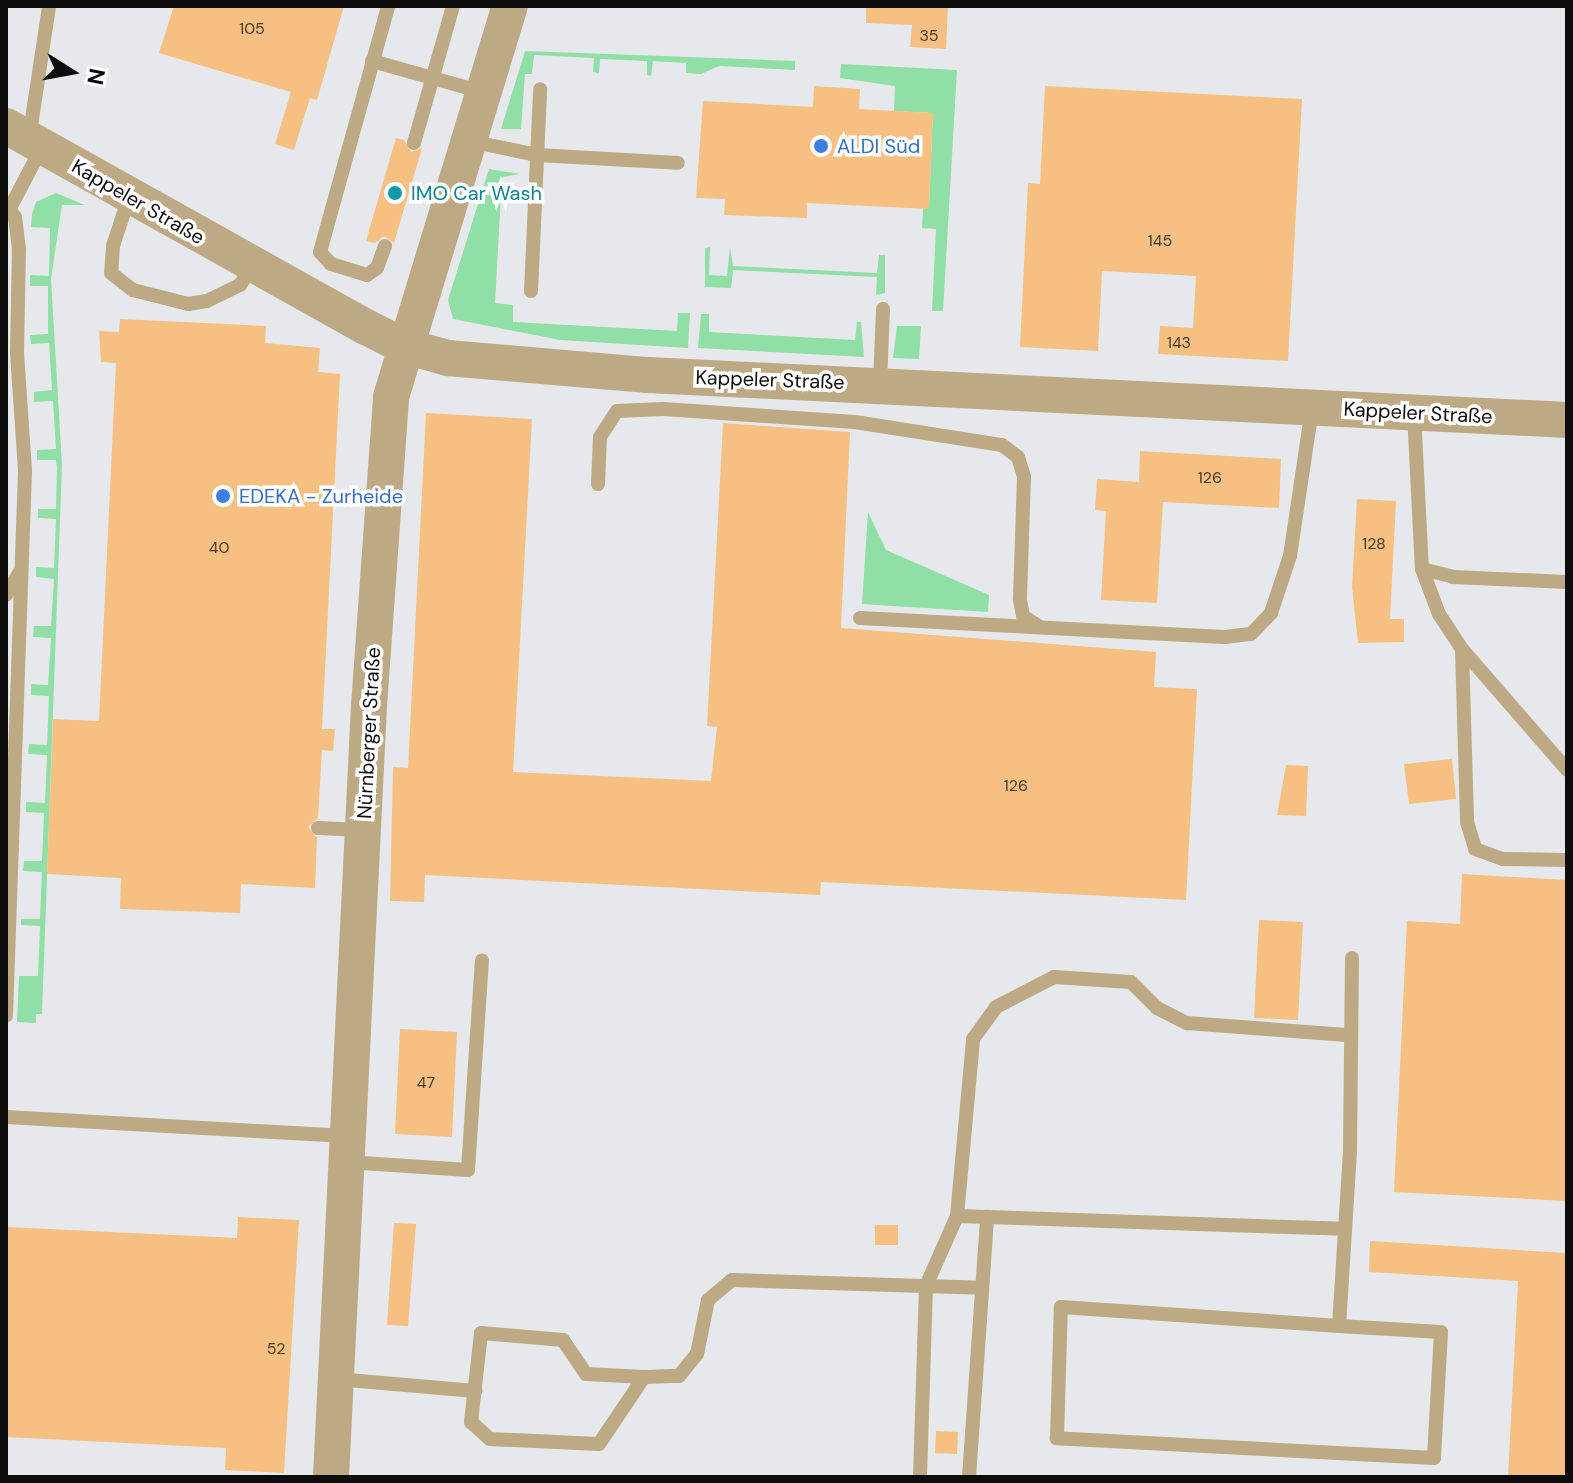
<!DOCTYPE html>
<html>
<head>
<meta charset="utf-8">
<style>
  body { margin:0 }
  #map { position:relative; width:1573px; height:1483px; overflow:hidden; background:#e7e8eb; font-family:"DM Sans",sans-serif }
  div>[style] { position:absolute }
  .green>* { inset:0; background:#8fdfa6 }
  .building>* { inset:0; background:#f5c081 }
  .service>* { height:14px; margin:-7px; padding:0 7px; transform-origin:7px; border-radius:7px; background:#bda983 }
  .tertiary>* { height:36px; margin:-18px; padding:0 18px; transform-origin:18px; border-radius:18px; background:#bda983 }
  .dots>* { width:22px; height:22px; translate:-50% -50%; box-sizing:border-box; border:4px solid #fff; border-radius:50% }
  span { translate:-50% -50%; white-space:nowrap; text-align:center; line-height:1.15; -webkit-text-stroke:7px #fff; paint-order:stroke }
  .number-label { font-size:16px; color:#473a2b }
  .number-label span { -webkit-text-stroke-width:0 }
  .shop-label { font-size:20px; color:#366cbe }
  .left { translate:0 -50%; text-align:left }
  .culture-label { font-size:20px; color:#0d838f }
  .street-label { font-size:20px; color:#0d0d0e }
  .frame { position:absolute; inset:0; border:8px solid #0d0d0e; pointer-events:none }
  .north { position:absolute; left:32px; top:32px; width:80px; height:80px; -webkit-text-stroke:6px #fff; paint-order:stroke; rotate:101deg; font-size:22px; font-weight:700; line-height:32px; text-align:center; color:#0d0d0e }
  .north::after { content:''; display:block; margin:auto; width:28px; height:36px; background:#0d0d0e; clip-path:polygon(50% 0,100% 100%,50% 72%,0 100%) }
</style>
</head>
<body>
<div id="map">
  <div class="green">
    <div style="clip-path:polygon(525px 51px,795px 61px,795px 70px,719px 66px,701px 74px,686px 73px,686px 63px,653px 61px,651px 76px,647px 75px,647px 61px,600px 59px,599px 73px,593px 72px,594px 58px,534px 55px,532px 74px,525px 74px,521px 129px,501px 129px)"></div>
    <div style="clip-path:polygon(841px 64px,957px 70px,943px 311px,932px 311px,936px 229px,922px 228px,923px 209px,929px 208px,933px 113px,894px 111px,895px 86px,840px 78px)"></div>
    <div style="clip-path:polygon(489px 169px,520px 174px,502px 177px,495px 303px,513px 305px,513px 322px,677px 331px,678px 313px,690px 313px,688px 348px,560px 340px,453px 319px,448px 300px)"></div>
    <div style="clip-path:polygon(56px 193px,85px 205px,62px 205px,51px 279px,62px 465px,42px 1014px,36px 1014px,36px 1023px,17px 1022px,19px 976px,38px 976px,40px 926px,21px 925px,21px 919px,40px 919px,42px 872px,23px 871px,24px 861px,42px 861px,44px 813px,26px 812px,26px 802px,45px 803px,47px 755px,28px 754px,29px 744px,47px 745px,49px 696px,31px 695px,31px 684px,48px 685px,51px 638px,33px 637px,34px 626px,51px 626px,54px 579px,36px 577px,36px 567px,54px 568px,56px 519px,38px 518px,38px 509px,56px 509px,57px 467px,56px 460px,37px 460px,37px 450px,56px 449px,53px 401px,34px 402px,34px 392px,52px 390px,49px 343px,31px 344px,30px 335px,48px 334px,48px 286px,30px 286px,30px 275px,49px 276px,50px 228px,31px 227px,32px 214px,36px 202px)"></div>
    <div style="clip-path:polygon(710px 247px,709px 275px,727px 276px,730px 247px,733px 266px,877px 273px,879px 255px,885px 255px,885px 293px,876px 295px,877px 277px,733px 270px,731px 288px,705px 287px,705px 248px)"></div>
    <div style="clip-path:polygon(701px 314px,709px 314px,709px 332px,855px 340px,857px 322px,861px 322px,864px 357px,698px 348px)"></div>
    <div style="clip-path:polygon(897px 326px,921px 326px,919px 359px,893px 358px)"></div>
    <div style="clip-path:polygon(868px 512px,886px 550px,989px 595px,988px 612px,862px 604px)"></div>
  </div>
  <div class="building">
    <div style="clip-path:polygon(174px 6px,344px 6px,317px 100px,310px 98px,294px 150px,275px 144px,291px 92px,159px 53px)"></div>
    <div style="clip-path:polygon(866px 6px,948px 6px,946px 49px,910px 47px,912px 25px,866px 23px)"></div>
    <div style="clip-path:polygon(814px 86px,860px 89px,859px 109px,933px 113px,929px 209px,807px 203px,807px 218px,724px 215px,725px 199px,696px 198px,703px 101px,813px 107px)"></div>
    <div style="clip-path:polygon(1045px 86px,1302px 99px,1288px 361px,1158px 354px,1160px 326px,1193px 328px,1196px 276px,1102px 271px,1098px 351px,1020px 347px,1028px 183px,1040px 184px)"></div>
    <div style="clip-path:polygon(396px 138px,404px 140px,411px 152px,422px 148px,394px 243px,384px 236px,375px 243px,366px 241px)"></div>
    <div style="clip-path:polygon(120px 319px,266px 326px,265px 343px,320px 348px,318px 372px,340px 374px,322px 729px,335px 729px,333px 751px,322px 750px,318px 818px,308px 827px,317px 838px,315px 888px,241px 884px,240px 913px,120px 909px,121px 878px,47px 874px,53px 719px,99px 721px,116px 363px,101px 362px,99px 331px,119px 332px)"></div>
    <div style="clip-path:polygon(426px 413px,532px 419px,513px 772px,711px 781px,717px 727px,707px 726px,723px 423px,850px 432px,841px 628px,1156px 652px,1154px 687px,1197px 689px,1186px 900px,821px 882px,820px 895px,425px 875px,424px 902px,390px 901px,393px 767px,408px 768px)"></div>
    <div style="clip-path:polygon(1140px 451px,1281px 459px,1279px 508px,1163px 502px,1157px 603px,1101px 600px,1106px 511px,1095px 510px,1097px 479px,1139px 482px)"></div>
    <div style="clip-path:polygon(1357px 499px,1396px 501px,1390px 619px,1404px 619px,1404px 642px,1358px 643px,1352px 587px)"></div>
    <div style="clip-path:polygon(1452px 759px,1456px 799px,1409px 804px,1404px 764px)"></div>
    <div style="clip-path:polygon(1286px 765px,1308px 766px,1306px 816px,1277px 815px)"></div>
    <div style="clip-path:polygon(1462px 874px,1567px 880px,1567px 1201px,1394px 1192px,1407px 921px,1460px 924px)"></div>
    <div style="clip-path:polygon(1259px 920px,1303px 922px,1298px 1020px,1254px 1018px)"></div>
    <div style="clip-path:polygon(400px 1029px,457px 1032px,452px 1137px,395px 1134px)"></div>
    <div style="clip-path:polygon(238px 1217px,299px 1220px,284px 1473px,225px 1470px,226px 1448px,6px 1437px,6px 1227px,237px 1238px)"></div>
    <div style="clip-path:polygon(394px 1223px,416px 1224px,408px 1326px,387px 1325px)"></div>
    <div style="clip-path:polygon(875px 1225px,898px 1225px,898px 1245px,875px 1245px)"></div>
    <div style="clip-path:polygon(1370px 1241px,1567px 1253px,1567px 1477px,1508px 1477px,1518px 1281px,1369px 1272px)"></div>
    <div style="clip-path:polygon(936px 1431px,958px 1432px,957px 1454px,935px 1453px)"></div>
  </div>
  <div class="service">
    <div style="left:372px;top:61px;width:114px;rotate:15.7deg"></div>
    <div style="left:29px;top:139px;width:134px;rotate:-81.4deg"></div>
    <div style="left:469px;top:141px;width:69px;rotate:11.6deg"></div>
    <div style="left:537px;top:155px;width:141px;rotate:3.2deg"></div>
    <div style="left:414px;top:143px;width:142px;rotate:-74.1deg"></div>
    <div style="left:129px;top:197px;width:52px;rotate:108.1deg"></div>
    <div style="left:113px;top:246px;width:27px;rotate:94deg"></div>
    <div style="left:111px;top:273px;width:28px;rotate:38deg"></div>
    <div style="left:133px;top:290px;width:57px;rotate:14.3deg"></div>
    <div style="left:188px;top:304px;width:19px;rotate:-9deg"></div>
    <div style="left:207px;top:301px;width:37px;rotate:-26deg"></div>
    <div style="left:240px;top:285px;width:23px;rotate:-56deg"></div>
    <div style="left:6px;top:206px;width:14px;rotate:51deg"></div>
    <div style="left:15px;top:217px;width:31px;rotate:83deg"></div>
    <div style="left:19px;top:248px;width:105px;rotate:91.1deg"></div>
    <div style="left:17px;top:353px;width:118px;rotate:86.1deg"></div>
    <div style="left:25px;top:471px;width:545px;rotate:92deg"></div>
    <div style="left:10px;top:208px;width:69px;rotate:-62.3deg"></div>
    <div style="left:385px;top:246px;width:23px;rotate:110deg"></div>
    <div style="left:377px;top:268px;width:12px;rotate:145deg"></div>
    <div style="left:367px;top:275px;width:38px;rotate:-163deg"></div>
    <div style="left:331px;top:264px;width:16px;rotate:-133deg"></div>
    <div style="left:320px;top:252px;width:255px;rotate:-74.5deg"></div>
    <div style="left:531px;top:291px;width:202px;rotate:-87.4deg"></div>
    <div style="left:880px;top:384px;width:75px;rotate:-87.7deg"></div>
    <div style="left:1414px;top:413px;width:156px;rotate:87.1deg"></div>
    <div style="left:1422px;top:569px;width:48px;rotate:69.3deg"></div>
    <div style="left:1439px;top:614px;width:42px;rotate:56.7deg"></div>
    <div style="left:1462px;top:649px;width:160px;rotate:49deg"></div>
    <div style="left:598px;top:484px;width:47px;rotate:-87.6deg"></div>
    <div style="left:600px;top:437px;width:31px;rotate:-57deg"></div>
    <div style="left:617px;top:411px;width:46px;rotate:-2.5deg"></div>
    <div style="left:663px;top:409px;width:192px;rotate:3.9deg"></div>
    <div style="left:855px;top:422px;width:149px;rotate:8.9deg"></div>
    <div style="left:1002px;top:445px;width:20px;rotate:37deg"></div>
    <div style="left:1018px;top:457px;width:21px;rotate:73deg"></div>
    <div style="left:1024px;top:477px;width:123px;rotate:91.9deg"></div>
    <div style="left:1020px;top:600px;width:16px;rotate:79deg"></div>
    <div style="left:1023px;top:616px;width:20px;rotate:33deg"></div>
    <div style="left:1422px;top:569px;width:32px;rotate:14deg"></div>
    <div style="left:1453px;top:577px;width:114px;rotate:2.5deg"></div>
    <div style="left:6px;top:595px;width:27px;rotate:-59deg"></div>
    <div style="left:860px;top:618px;width:365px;rotate:3deg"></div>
    <div style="left:1225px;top:637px;width:26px;rotate:-7deg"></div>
    <div style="left:1251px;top:634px;width:29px;rotate:-46deg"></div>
    <div style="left:1271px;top:613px;width:60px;rotate:-71.6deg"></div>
    <div style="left:1290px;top:556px;width:150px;rotate:-81.5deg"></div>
    <div style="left:1462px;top:650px;width:172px;rotate:88.3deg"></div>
    <div style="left:1467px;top:822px;width:28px;rotate:73deg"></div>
    <div style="left:1475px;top:849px;width:30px;rotate:20deg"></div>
    <div style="left:1503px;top:859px;width:64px;rotate:0.9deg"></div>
    <div style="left:318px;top:828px;width:45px;rotate:2.5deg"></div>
    <div style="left:6px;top:1117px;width:342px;rotate:3.2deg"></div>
    <div style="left:347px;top:1162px;width:121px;rotate:3.8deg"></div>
    <div style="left:468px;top:1170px;width:210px;rotate:-86.2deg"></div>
    <div style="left:957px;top:1216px;width:178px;rotate:-84.8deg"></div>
    <div style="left:973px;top:1039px;width:39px;rotate:-54deg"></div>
    <div style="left:996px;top:1007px;width:65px;rotate:-27.3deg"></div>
    <div style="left:1054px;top:977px;width:77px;rotate:3.7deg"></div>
    <div style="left:1131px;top:982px;width:37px;rotate:45deg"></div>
    <div style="left:1157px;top:1008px;width:34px;rotate:27deg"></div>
    <div style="left:1187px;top:1023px;width:160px;rotate:4.3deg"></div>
    <div style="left:1339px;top:1326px;width:102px;rotate:3.4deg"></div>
    <div style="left:1441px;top:1332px;width:126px;rotate:93.2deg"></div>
    <div style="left:1434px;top:1458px;width:378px;rotate:-177deg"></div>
    <div style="left:1057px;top:1438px;width:131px;rotate:-88.3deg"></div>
    <div style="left:1061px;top:1307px;width:279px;rotate:3.9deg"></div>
    <div style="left:1339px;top:1326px;width:176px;rotate:-86.4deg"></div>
    <div style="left:1350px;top:1150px;width:192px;rotate:-89.4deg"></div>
    <div style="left:644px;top:1377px;width:58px;rotate:-177deg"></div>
    <div style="left:586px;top:1374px;width:41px;rotate:-124.1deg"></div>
    <div style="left:563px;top:1340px;width:82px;rotate:-175.1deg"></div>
    <div style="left:481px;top:1333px;width:90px;rotate:96.4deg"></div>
    <div style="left:471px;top:1422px;width:25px;rotate:42deg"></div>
    <div style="left:490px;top:1439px;width:109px;rotate:2.6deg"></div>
    <div style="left:599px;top:1444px;width:81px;rotate:-56.1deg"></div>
    <div style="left:644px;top:1377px;width:35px;rotate:-2deg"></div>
    <div style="left:679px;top:1376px;width:28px;rotate:-51deg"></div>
    <div style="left:697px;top:1354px;width:55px;rotate:-78.5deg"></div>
    <div style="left:708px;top:1300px;width:31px;rotate:-40deg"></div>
    <div style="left:732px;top:1280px;width:249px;rotate:1.8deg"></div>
    <div style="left:336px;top:1379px;width:140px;rotate:4.9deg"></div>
    <div style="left:920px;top:1477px;width:191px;rotate:-88.2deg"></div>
    <div style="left:926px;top:1286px;width:77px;rotate:-66.1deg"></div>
    <div style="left:957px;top:1216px;width:388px;rotate:1.9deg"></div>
    <div style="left:969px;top:1477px;width:261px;rotate:-86deg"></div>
  </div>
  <div class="tertiary">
    <div style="left:6px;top:126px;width:412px;rotate:29.2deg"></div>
    <div style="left:366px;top:327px;width:42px;rotate:26.6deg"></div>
    <div style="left:404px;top:346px;width:46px;rotate:15.3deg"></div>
    <div style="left:448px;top:358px;width:201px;rotate:4.9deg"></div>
    <div style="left:648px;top:375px;width:920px;rotate:2.8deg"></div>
    <div style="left:331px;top:1477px;width:772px;rotate:-87.18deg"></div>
    <div style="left:369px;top:706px;width:310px;rotate:-85.9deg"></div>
    <div style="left:391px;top:397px;width:409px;rotate:-73.1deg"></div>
  </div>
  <div class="dots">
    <div style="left:821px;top:146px;background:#3f7fe0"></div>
    <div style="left:395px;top:193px;background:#0f9aa8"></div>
    <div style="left:223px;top:496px;background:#3f7fe0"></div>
  </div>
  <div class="number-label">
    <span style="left:252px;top:29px">105</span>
    <span style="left:929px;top:36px">35</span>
    <span style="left:1160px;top:241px">145</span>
    <span style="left:1179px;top:343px">143</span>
    <span style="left:1210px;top:478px">126</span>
    <span style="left:1374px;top:544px">128</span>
    <span style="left:219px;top:548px">40</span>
    <span style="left:1016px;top:786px">126</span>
    <span style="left:426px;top:1083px">47</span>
    <span style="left:276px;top:1349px">52</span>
  </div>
  <div class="shop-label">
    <span class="left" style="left:837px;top:146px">ALDI Süd</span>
    <span class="left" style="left:239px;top:496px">EDEKA - Zurheide</span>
  </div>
  <div class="culture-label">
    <span class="left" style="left:411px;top:193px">IMO Car Wash</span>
  </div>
  <div class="street-label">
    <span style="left:138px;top:202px;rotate:30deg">Kappeler Straße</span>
    <span style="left:770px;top:380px;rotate:2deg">Kappeler Straße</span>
    <span style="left:1418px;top:413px;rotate:3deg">Kappeler Straße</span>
    <span style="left:369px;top:733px;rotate:-87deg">Nürnberger Straße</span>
  </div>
  <div class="frame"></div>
  <div class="north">N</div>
</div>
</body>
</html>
